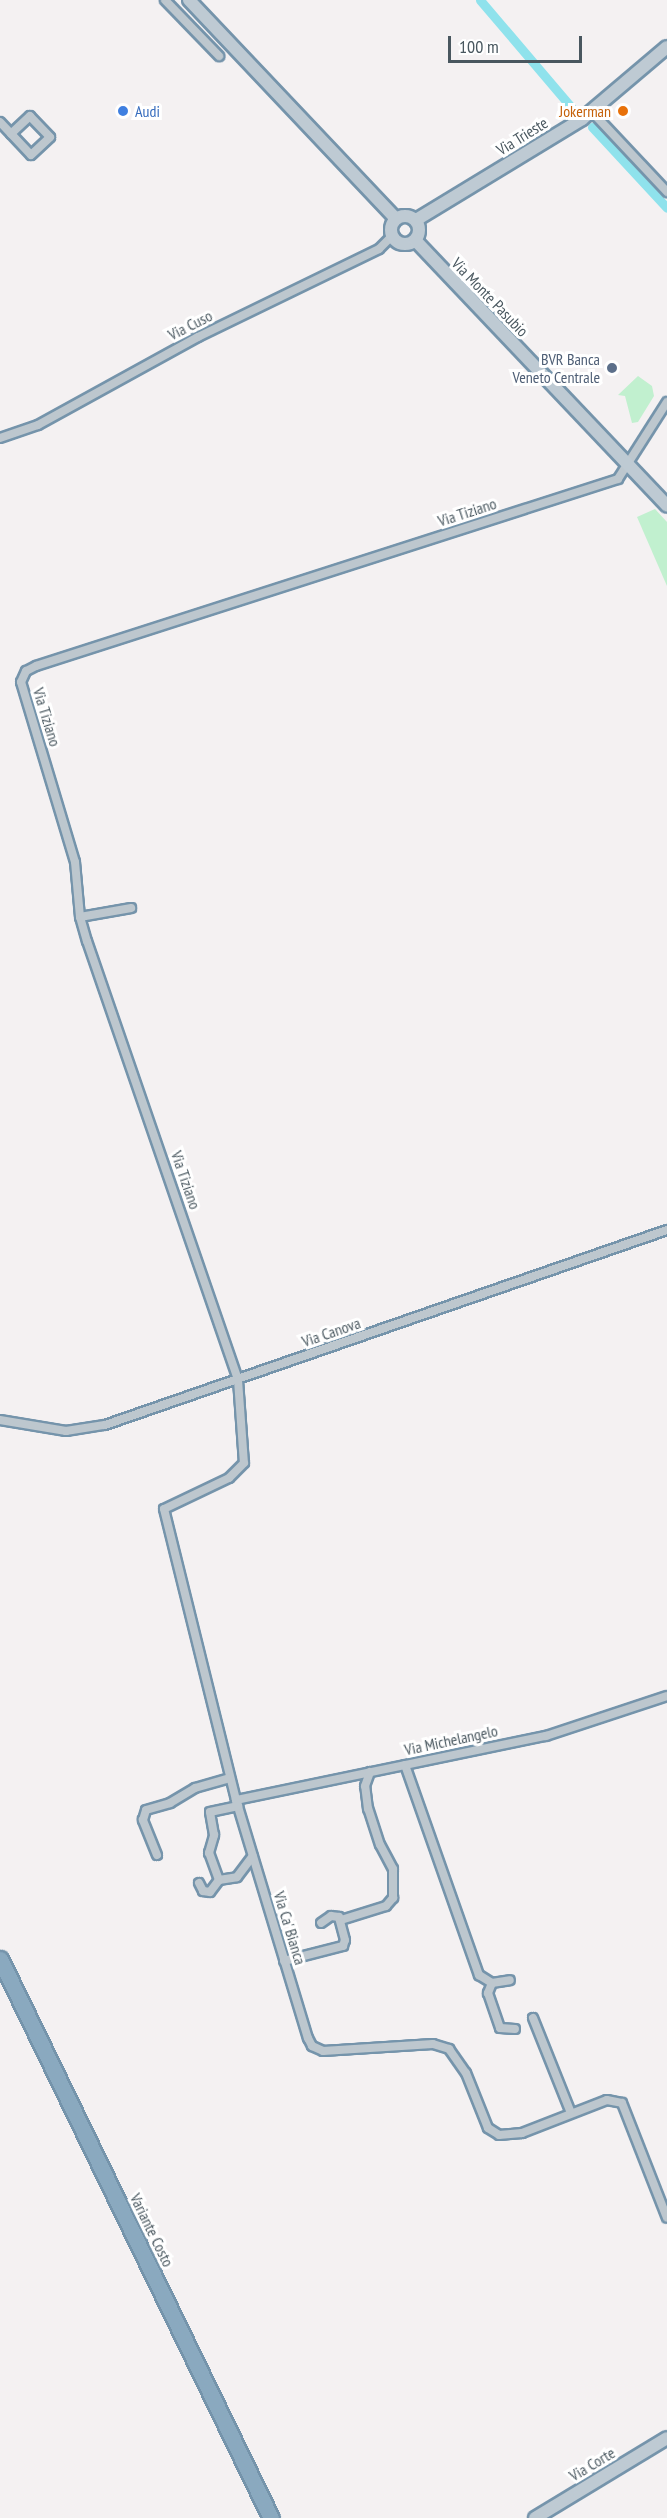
<!DOCTYPE html>
<html>
<head>
<meta charset="utf-8">
<style>
  body { margin:0 }
  #map { position:relative; width:667px; height:2518px; overflow:hidden; background:#f4f1f2; font-family:"PT Sans Narrow",sans-serif }
  div>[style] { position:absolute }
  .green>* { inset:0; background:#c1f0cf }
  .canal>* { height:9px; margin:-4.5px; padding:0 4.5px; transform-origin:4.5px; border-radius:4.5px; background:#8fe2ec }
  .roads { filter:drop-shadow(2px 0 #7594ab) drop-shadow(-2px 0 #7594ab) drop-shadow(0 2px #7594ab) drop-shadow(0 -2px #7594ab) }
  .street>* { height:8px; margin:-4px; padding:0 4px; transform-origin:4px; border-radius:4px; background:#bdc7ce }
  .secondary>* { height:12px; margin:-6px; padding:0 6px; transform-origin:6px; border-radius:6px; background:#becad3 }
  .secondary>.ring { margin:-6px; padding:0; box-sizing:content-box; background:none; border:12px solid #becad3; border-radius:50% }
  .highway>* { height:15px; margin:-7.5px; padding:0 7.5px; transform-origin:7.5px; border-radius:7.5px; background:#8aa9bf }
  .dots>* { width:16px; height:16px; translate:-50% -50%; box-sizing:border-box; border:3px solid #fff; border-radius:50% }
  span { translate:-50% -50%; white-space:nowrap; text-align:center; line-height:1.15; -webkit-text-stroke:6px #fff; paint-order:stroke }
  .shop-label { font-size:16px; color:#366cbe }
  .left { translate:0 -50%; text-align:left }
  .food-label { font-size:16px; color:#c56008 }
  .right { translate:-100% -50%; text-align:right }
  .street-label { font-size:16px; color:#49575f }
  .service-label { font-size:16px; color:#4e5e75 }
  .scale { position:absolute; left:448px; top:36px; width:134px; height:27px; box-sizing:border-box; border:3px solid #49575f; border-top:0; padding-left:8px; font-size:18px; line-height:21px; white-space:nowrap; color:#49575f; -webkit-text-stroke:4px #fff; paint-order:stroke }
</style>
</head>
<body>
<div id="map">
  <div class="green">
    <div style="clip-path:polygon(638px 376px,652px 386px,654px 396px,638px 422px,632px 423px,625px 396px,618px 395px)"></div>
    <div style="clip-path:polygon(655px 509px,667px 522px,667px 586px,637px 517px)"></div>
  </div>
  <div class="canal">
    <div style="left:480px;top:0;width:150px;rotate:49.6deg"></div>
    <div style="left:592px;top:127px;width:110px;rotate:47.2deg"></div>
  </div>
  <div class="roads">
    <div class="street">
      <div style="left:165px;top:0;width:78px;rotate:46deg"></div>
      <div style="left:592px;top:112px;width:110px;rotate:46.8deg"></div>
      <div style="left:0;top:122px;width:45px;rotate:46.8deg"></div>
      <div style="left:31px;top:155px;width:26px;rotate:-43deg"></div>
      <div style="left:50px;top:137px;width:29px;rotate:-134deg"></div>
      <div style="left:30px;top:116px;width:26px;rotate:137deg"></div>
      <div style="left:667px;top:402px;width:91px;rotate:122.5deg"></div>
      <div style="left:618px;top:479px;width:611px;rotate:162.19deg"></div>
      <div style="left:36px;top:666px;width:11px;rotate:153deg"></div>
      <div style="left:26px;top:671px;width:12px;rotate:114deg"></div>
      <div style="left:21px;top:682px;width:188px;rotate:73.3deg"></div>
      <div style="left:75px;top:862px;width:55px;rotate:84.8deg"></div>
      <div style="left:80px;top:917px;width:25px;rotate:74deg"></div>
      <div style="left:87px;top:941px;width:464px;rotate:71deg"></div>
      <div style="left:238px;top:1380px;width:83px;rotate:85.9deg"></div>
      <div style="left:244px;top:1463px;width:21px;rotate:135deg"></div>
      <div style="left:229px;top:1478px;width:72px;rotate:154.5deg"></div>
      <div style="left:164px;top:1509px;width:300px;rotate:76.1deg"></div>
      <div style="left:236px;top:1800px;width:249px;rotate:73.2deg"></div>
      <div style="left:308px;top:2038px;width:9px;rotate:63deg"></div>
      <div style="left:312px;top:2046px;width:12px;rotate:24deg"></div>
      <div style="left:323px;top:2051px;width:110px;rotate:-3.6deg"></div>
      <div style="left:433px;top:2044px;width:17px;rotate:17deg"></div>
      <div style="left:449px;top:2049px;width:29px;rotate:55deg"></div>
      <div style="left:466px;top:2073px;width:59px;rotate:68.2deg"></div>
      <div style="left:488px;top:2128px;width:13px;rotate:32deg"></div>
      <div style="left:499px;top:2135px;width:23px;rotate:-5deg"></div>
      <div style="left:522px;top:2133px;width:91px;rotate:-21.2deg"></div>
      <div style="left:607px;top:2100px;width:15px;rotate:11deg"></div>
      <div style="left:622px;top:2103px;width:123px;rotate:68.6deg"></div>
      <div style="left:0;top:438px;width:40px;rotate:-18.9deg"></div>
      <div style="left:38px;top:425px;width:183px;rotate:-28.8deg"></div>
      <div style="left:198px;top:337px;width:201px;rotate:-25.9deg"></div>
      <div style="left:379px;top:249px;width:18px;rotate:-45deg"></div>
      <div style="left:80px;top:917px;width:52px;rotate:-10deg"></div>
      <div style="left:0;top:1420px;width:67px;rotate:9.5deg"></div>
      <div style="left:66px;top:1431px;width:39px;rotate:-9deg"></div>
      <div style="left:105px;top:1425px;width:595px;rotate:-19.14deg"></div>
      <div style="left:405px;top:1765px;width:223px;rotate:70.6deg"></div>
      <div style="left:479px;top:1975px;width:15px;rotate:32deg"></div>
      <div style="left:492px;top:1983px;width:18px;rotate:-9deg"></div>
      <div style="left:236px;top:1800px;width:317px;rotate:-11.7deg"></div>
      <div style="left:546px;top:1736px;width:127px;rotate:-18.3deg"></div>
      <div style="left:157px;top:1855px;width:38px;rotate:-112deg"></div>
      <div style="left:143px;top:1820px;width:10px;rotate:-73deg"></div>
      <div style="left:146px;top:1810px;width:25px;rotate:-16deg"></div>
      <div style="left:170px;top:1803px;width:29px;rotate:-31deg"></div>
      <div style="left:195px;top:1788px;width:36px;rotate:-16deg"></div>
      <div style="left:219px;top:1880px;width:18px;rotate:-9deg"></div>
      <div style="left:237px;top:1877px;width:26px;rotate:-53deg"></div>
      <div style="left:199px;top:1883px;width:9px;rotate:63deg"></div>
      <div style="left:203px;top:1891px;width:7px;rotate:8deg"></div>
      <div style="left:210px;top:1892px;width:15px;rotate:-53deg"></div>
      <div style="left:219px;top:1880px;width:29px;rotate:-110deg"></div>
      <div style="left:209px;top:1853px;width:19px;rotate:-74deg"></div>
      <div style="left:214px;top:1835px;width:23px;rotate:-100deg"></div>
      <div style="left:210px;top:1812px;width:29px;rotate:-12deg"></div>
      <div style="left:341px;top:1920px;width:47px;rotate:-17.3deg"></div>
      <div style="left:386px;top:1906px;width:11px;rotate:-49deg"></div>
      <div style="left:393px;top:1898px;width:29px;rotate:-90deg"></div>
      <div style="left:393px;top:1869px;width:27px;rotate:-118deg"></div>
      <div style="left:380px;top:1845px;width:38px;rotate:-108deg"></div>
      <div style="left:368px;top:1809px;width:23px;rotate:-97deg"></div>
      <div style="left:365px;top:1786px;width:15px;rotate:-70deg"></div>
      <div style="left:284px;top:1961px;width:61px;rotate:-14.3deg"></div>
      <div style="left:343px;top:1946px;width:6px;rotate:-72deg"></div>
      <div style="left:345px;top:1940px;width:24px;rotate:-105deg"></div>
      <div style="left:339px;top:1917px;width:8px;rotate:-173deg"></div>
      <div style="left:331px;top:1916px;width:12px;rotate:145deg"></div>
      <div style="left:492px;top:1983px;width:11px;rotate:112deg"></div>
      <div style="left:488px;top:1993px;width:37px;rotate:71deg"></div>
      <div style="left:500px;top:2028px;width:15px;rotate:4deg"></div>
      <div style="left:533px;top:2018px;width:102px;rotate:68.2deg"></div>
    </div>
    <div class="secondary">
      <div style="left:189px;top:0;width:301px;rotate:46.6deg"></div>
      <div class="ring" style="left:391px;top:216px;width:16px;height:16px"></div>
      <div style="left:416px;top:220px;width:194px;rotate:-31.3deg"></div>
      <div style="left:582px;top:119px;width:111px;rotate:-40.3deg"></div>
      <div style="left:415px;top:240px;width:366px;rotate:46.5deg"></div>
      <div style="left:535px;top:2518px;width:154px;rotate:-31.2deg"></div>
    </div>
    <div class="highway">
      <div style="left:0;top:1959px;width:621px;rotate:64.14deg"></div>
    </div>
  </div>
  <div class="dots">
    <div style="left:123px;top:111px;background:#3f7fe0"></div>
    <div style="left:623px;top:111px;background:#e8710a"></div>
    <div style="left:612px;top:368px;background:#5c6f8a"></div>
  </div>
  <div class="shop-label">
    <span class="left" style="left:135px;top:111px">Audi</span>
  </div>
  <div class="food-label">
    <span class="right" style="left:611px;top:111px">Jokerman</span>
  </div>
  <div class="street-label">
    <span style="left:522px;top:136px;rotate:-32deg">Via Trieste</span>
    <span style="left:490px;top:297px;rotate:46deg">Via Monte Pasubio</span>
    <span style="left:190px;top:325px;rotate:-27deg">Via Cuso</span>
    <span style="left:467px;top:512px;rotate:-18deg">Via Tiziano</span>
    <span style="left:47px;top:717px;rotate:73deg">Via Tiziano</span>
    <span style="left:186px;top:1180px;rotate:71deg">Via Tiziano</span>
    <span style="left:331px;top:1332px;rotate:-19deg">Via Canova</span>
    <span style="left:451px;top:1740px;rotate:-12deg">Via Michelangelo</span>
    <span style="left:290px;top:1928px;rotate:73deg">Via Ca' Bianca</span>
    <span style="left:152px;top:2230px;rotate:64deg">Variante Costo</span>
    <span style="left:592px;top:2464px;rotate:-31deg">Via Corte</span>
  </div>
  <div class="service-label">
    <span class="right" style="left:600px;top:368px">BVR Banca<br>Veneto Centrale</span>
  </div>
  <div class="scale">100 m</div>
</div>
</body>
</html>
